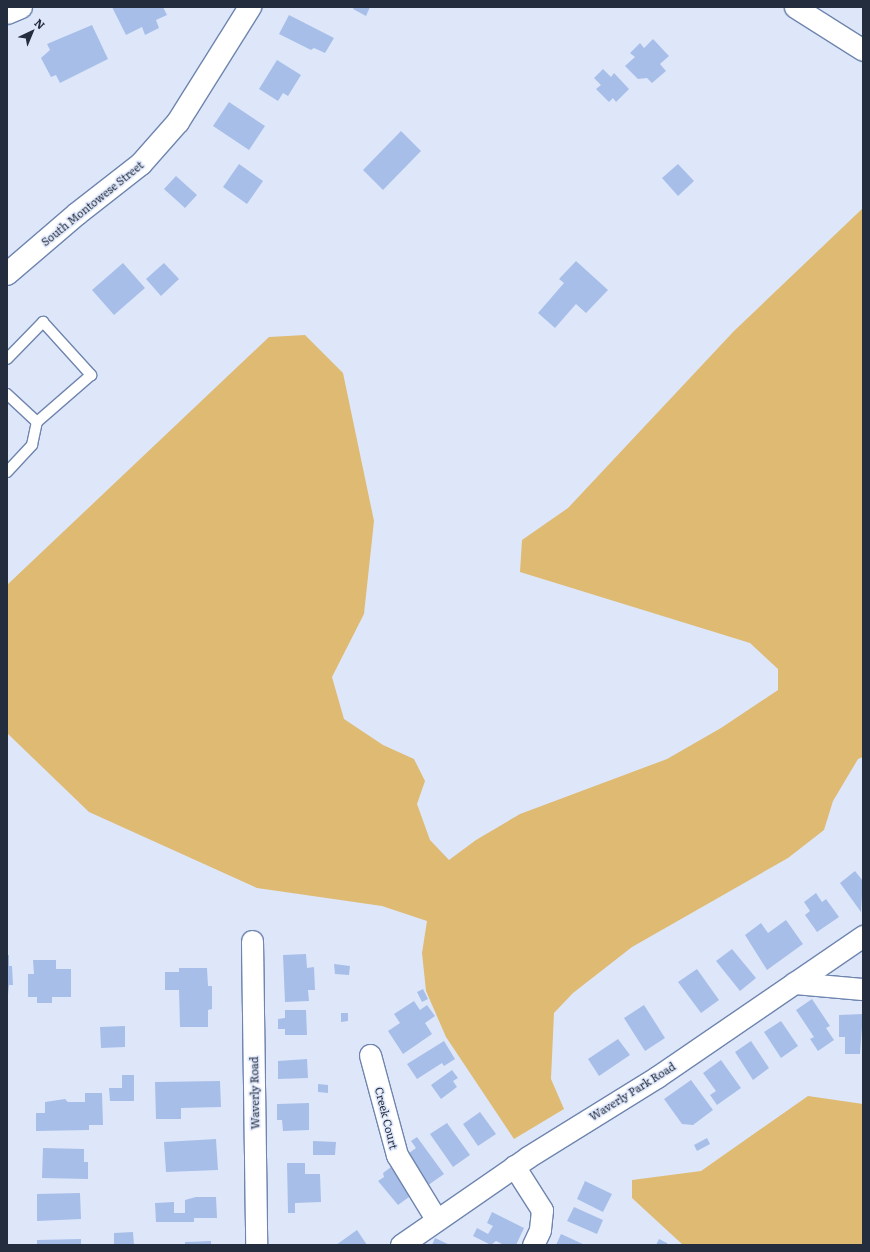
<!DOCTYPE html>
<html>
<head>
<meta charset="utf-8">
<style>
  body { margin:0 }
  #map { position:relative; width:870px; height:1252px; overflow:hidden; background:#dee7fa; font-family:Literata,serif }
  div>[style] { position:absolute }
  .green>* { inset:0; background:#deba73 }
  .building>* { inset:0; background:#a7bee9 }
  .roads { filter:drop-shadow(1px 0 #6f85ae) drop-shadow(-1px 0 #6f85ae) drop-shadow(0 1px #6f85ae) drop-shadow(0 -1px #6f85ae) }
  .service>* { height:10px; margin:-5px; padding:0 5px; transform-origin:5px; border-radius:5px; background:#fff }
  .minor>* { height:21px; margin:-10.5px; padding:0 10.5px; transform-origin:10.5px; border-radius:10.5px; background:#fff }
  .secondary>* { height:22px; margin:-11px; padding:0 11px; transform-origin:11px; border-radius:11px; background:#fff }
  span { translate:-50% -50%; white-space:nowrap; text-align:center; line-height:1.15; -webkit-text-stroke:3px #dee7fa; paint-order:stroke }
  .street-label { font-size:11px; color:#242d3e }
  .frame { position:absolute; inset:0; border:8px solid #242d3e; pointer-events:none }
  .north { position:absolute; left:12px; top:12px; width:40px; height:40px; -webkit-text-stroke:3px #dee7fa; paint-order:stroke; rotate:44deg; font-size:11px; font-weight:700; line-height:16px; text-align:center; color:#242d3e }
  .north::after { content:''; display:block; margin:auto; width:14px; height:18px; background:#242d3e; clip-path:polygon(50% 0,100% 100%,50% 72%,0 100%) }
</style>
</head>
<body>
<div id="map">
  <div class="green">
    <div style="clip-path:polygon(863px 208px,863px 757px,858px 759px,833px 801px,824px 830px,788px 858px,632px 947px,573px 993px,554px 1013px,551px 1079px,564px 1109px,514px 1139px,446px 1037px,426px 991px,422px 953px,427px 921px,382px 906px,257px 888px,89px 812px,7px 733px,7px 585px,269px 337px,305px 335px,343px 373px,374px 521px,364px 614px,332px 677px,344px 719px,383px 745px,414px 759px,425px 781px,417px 804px,430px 840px,449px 860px,476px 840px,520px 814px,667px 759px,721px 728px,778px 690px,778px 669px,750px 643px,520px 572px,522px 540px,568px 508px,734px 331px)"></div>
    <div style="clip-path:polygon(808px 1096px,863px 1104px,863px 1245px,683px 1245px,632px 1198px,632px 1180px,701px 1171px)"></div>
  </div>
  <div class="building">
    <div style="clip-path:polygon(112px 7px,163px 7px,167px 15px,156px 20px,159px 28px,145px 35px,142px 27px,126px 35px)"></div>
    <div style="clip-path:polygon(354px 7px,370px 7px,366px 16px,353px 9px)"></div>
    <div style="clip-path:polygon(289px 15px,334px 38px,325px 53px,314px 48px,311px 50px,279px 34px)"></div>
    <div style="clip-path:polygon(92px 25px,108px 59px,60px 83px,56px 75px,51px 77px,41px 58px,50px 50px,47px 44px)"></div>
    <div style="clip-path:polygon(653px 39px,669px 56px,660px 64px,666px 71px,652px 83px,647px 78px,638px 79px,625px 66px,635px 57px,630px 53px,640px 43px,644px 48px)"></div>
    <div style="clip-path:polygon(277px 60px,301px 75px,288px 96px,283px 93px,278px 101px,259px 89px)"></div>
    <div style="clip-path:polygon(603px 69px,611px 77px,614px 73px,629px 89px,616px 102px,613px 98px,609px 102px,596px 89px,601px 85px,594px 78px)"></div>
    <div style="clip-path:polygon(229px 102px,265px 126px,249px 150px,213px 126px)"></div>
    <div style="clip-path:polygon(401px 131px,421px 151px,383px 190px,363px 170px)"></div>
    <div style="clip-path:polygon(239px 164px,263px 181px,247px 204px,223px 187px)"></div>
    <div style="clip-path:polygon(678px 164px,694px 181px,678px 196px,662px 178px)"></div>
    <div style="clip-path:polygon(176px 176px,197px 195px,185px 208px,164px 189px)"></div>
    <div style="clip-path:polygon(576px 261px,608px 290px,586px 313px,576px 304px,555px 328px,538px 313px,564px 283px,559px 279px)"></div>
    <div style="clip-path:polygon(123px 263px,145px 288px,114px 315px,92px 290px)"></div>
    <div style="clip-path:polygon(164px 263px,179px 279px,161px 296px,146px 279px)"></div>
    <div style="clip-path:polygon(855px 871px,863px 881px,861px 912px,840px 883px)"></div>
    <div style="clip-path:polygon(816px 893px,822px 902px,826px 899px,839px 917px,817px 932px,805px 915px,810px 911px,804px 902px)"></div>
    <div style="clip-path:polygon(786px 920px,803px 944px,767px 970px,745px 935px,761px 923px,768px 933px)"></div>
    <div style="clip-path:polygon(732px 949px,756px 978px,740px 991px,716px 961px)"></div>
    <div style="clip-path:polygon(306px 954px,307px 968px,314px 967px,315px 990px,308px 990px,309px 1001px,285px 1002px,283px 955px)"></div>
    <div style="clip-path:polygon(7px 955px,9px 955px,9px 966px,12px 966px,13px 985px,9px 985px,7px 1005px)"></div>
    <div style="clip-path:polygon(33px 960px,56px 960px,56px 969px,71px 969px,71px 997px,52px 997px,52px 1003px,37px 1003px,37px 997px,28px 997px,28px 974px,34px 974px)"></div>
    <div style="clip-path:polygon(334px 964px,350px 966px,349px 975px,335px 974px)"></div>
    <div style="clip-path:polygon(179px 968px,207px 968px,208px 986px,212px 986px,212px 1009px,208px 1010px,208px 1027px,180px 1027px,179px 990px,165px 990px,165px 972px,179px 972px)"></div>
    <div style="clip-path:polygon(697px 969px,719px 1000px,701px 1013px,678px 982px)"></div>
    <div style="clip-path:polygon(423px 989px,428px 999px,422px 1002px,417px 992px)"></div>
    <div style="clip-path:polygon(812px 999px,830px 1026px,826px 1028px,834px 1040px,818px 1051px,810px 1039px,814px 1037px,796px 1010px)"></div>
    <div style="clip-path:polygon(414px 1001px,420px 1010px,427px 1005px,435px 1016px,425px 1023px,432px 1034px,403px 1054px,388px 1031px,400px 1023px,394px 1014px)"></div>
    <div style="clip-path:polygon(644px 1005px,665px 1038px,645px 1051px,624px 1018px)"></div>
    <div style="clip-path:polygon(285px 1010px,306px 1010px,307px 1035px,285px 1035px,285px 1029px,278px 1029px,278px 1019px,285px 1018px)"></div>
    <div style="clip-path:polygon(341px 1013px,348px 1013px,348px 1021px,341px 1022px)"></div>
    <div style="clip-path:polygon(863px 1014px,860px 1054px,845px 1054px,845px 1037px,839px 1037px,839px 1015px)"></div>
    <div style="clip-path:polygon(781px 1021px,798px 1046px,781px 1058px,764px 1032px)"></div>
    <div style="clip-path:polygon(125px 1026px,125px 1047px,101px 1048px,100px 1027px)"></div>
    <div style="clip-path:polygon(618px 1039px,630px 1055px,599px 1076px,588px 1059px)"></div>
    <div style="clip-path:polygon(444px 1041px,455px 1059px,444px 1066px,442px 1063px,417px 1079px,407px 1064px)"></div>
    <div style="clip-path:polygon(751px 1041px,769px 1068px,753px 1080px,735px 1052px)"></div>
    <div style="clip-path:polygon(307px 1059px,308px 1078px,278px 1079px,278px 1061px)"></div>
    <div style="clip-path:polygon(721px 1060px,741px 1088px,717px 1105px,710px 1095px,716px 1091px,703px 1073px)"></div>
    <div style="clip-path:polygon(452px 1070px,458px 1078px,453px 1081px,457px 1087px,441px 1099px,431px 1085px)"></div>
    <div style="clip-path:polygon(122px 1075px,134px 1075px,134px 1101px,110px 1101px,109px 1088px,122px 1088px)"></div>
    <div style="clip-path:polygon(691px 1080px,713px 1110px,693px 1125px,682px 1124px,664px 1099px)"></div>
    <div style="clip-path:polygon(220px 1081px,221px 1107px,181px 1108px,181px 1119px,156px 1119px,155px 1082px)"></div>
    <div style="clip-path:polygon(318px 1084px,328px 1085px,328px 1093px,318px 1092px)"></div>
    <div style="clip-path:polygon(85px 1093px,102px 1093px,103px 1125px,89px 1125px,89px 1130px,36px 1131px,36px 1113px,45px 1113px,45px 1102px,65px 1099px,68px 1102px,85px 1102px)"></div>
    <div style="clip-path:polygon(309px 1103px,309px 1130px,283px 1131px,282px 1120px,277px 1120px,277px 1104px)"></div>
    <div style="clip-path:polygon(480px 1112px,496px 1134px,478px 1146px,463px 1124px)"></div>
    <div style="clip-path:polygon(447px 1123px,470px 1155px,453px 1167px,430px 1134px)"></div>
    <div style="clip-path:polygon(417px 1137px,444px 1174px,427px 1186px,405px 1156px,416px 1148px,411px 1141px)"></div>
    <div style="clip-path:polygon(707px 1138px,710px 1144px,697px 1151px,694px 1145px)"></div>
    <div style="clip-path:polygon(216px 1139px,218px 1170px,166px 1172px,164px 1142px)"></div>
    <div style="clip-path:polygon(313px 1141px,336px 1142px,335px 1155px,313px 1155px)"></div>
    <div style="clip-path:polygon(43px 1148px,84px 1149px,84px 1162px,88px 1162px,88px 1179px,42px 1178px)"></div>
    <div style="clip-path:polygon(287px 1163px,305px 1163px,305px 1174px,320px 1174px,321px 1202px,295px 1203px,295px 1213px,288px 1213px)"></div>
    <div style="clip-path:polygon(395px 1164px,416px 1192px,398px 1205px,378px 1181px,384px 1177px,383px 1173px)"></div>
    <div style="clip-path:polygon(585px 1181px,612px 1194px,603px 1212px,577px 1199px)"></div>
    <div style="clip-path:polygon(80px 1193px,81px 1219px,37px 1221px,37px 1194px)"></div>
    <div style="clip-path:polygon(196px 1197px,216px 1197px,217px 1218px,194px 1218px,194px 1222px,156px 1222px,155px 1203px,174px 1202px,174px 1213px,185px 1213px,185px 1200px)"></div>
    <div style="clip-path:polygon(574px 1207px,603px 1220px,597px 1234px,567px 1221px)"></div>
    <div style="clip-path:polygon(492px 1212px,524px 1228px,516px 1245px,504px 1245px,496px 1241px,491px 1245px,473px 1236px,477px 1228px,488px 1234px,493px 1226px,487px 1223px)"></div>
    <div style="clip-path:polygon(357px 1230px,367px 1245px,336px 1245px)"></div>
    <div style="clip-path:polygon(133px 1232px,134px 1245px,114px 1245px,114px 1233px)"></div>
    <div style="clip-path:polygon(561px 1234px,585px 1245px,556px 1245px)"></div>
    <div style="clip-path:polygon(435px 1238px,450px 1245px,432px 1245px)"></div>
    <div style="clip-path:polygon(81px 1239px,81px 1245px,37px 1245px,37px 1240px)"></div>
    <div style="clip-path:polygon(659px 1239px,667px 1243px,668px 1245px,656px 1245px)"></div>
    <div style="clip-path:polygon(211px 1241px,211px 1245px,185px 1245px,185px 1242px)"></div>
  </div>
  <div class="roads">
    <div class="service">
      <div style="left:7px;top:359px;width:52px;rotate:-45.8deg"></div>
      <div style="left:43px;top:322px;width:72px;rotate:47.8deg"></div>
      <div style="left:91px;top:375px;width:72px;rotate:139deg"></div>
      <div style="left:37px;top:422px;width:41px;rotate:-137deg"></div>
      <div style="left:7px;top:472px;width:37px;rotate:-47deg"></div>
      <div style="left:32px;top:445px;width:24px;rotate:-78deg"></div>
    </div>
    <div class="minor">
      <div style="left:795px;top:7px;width:80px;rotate:32.3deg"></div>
      <div style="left:7px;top:13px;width:15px;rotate:-23deg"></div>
      <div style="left:252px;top:941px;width:304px;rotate:89.2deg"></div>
      <div style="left:794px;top:983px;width:69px;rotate:5deg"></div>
      <div style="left:370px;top:1055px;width:104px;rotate:74.9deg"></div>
      <div style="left:397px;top:1155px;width:75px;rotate:58.6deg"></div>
      <div style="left:514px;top:1166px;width:52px;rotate:57.5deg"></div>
      <div style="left:542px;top:1210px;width:20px;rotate:96deg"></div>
      <div style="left:540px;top:1230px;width:17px;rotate:115deg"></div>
      <div style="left:401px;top:1245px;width:155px;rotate:-34.7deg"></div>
      <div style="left:528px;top:1157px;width:152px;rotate:-31.8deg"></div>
      <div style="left:657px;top:1077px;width:250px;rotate:-34.4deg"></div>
    </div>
    <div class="secondary">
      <div style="left:7px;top:274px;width:92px;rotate:-40.6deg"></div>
      <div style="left:77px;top:214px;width:81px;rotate:-38deg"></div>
      <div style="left:141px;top:164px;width:56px;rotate:-48.6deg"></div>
      <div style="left:178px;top:122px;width:136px;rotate:-57.9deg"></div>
    </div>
  </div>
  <div class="street-label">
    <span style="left:92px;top:203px;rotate:-39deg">South Montowese Street</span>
    <span style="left:632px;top:1091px;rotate:-32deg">Waverly Park Road</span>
    <span style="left:254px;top:1093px;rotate:-91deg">Waverly Road</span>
    <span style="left:387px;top:1118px;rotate:76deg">Creek Court</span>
  </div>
  <div class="frame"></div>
  <div class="north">N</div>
</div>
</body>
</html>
